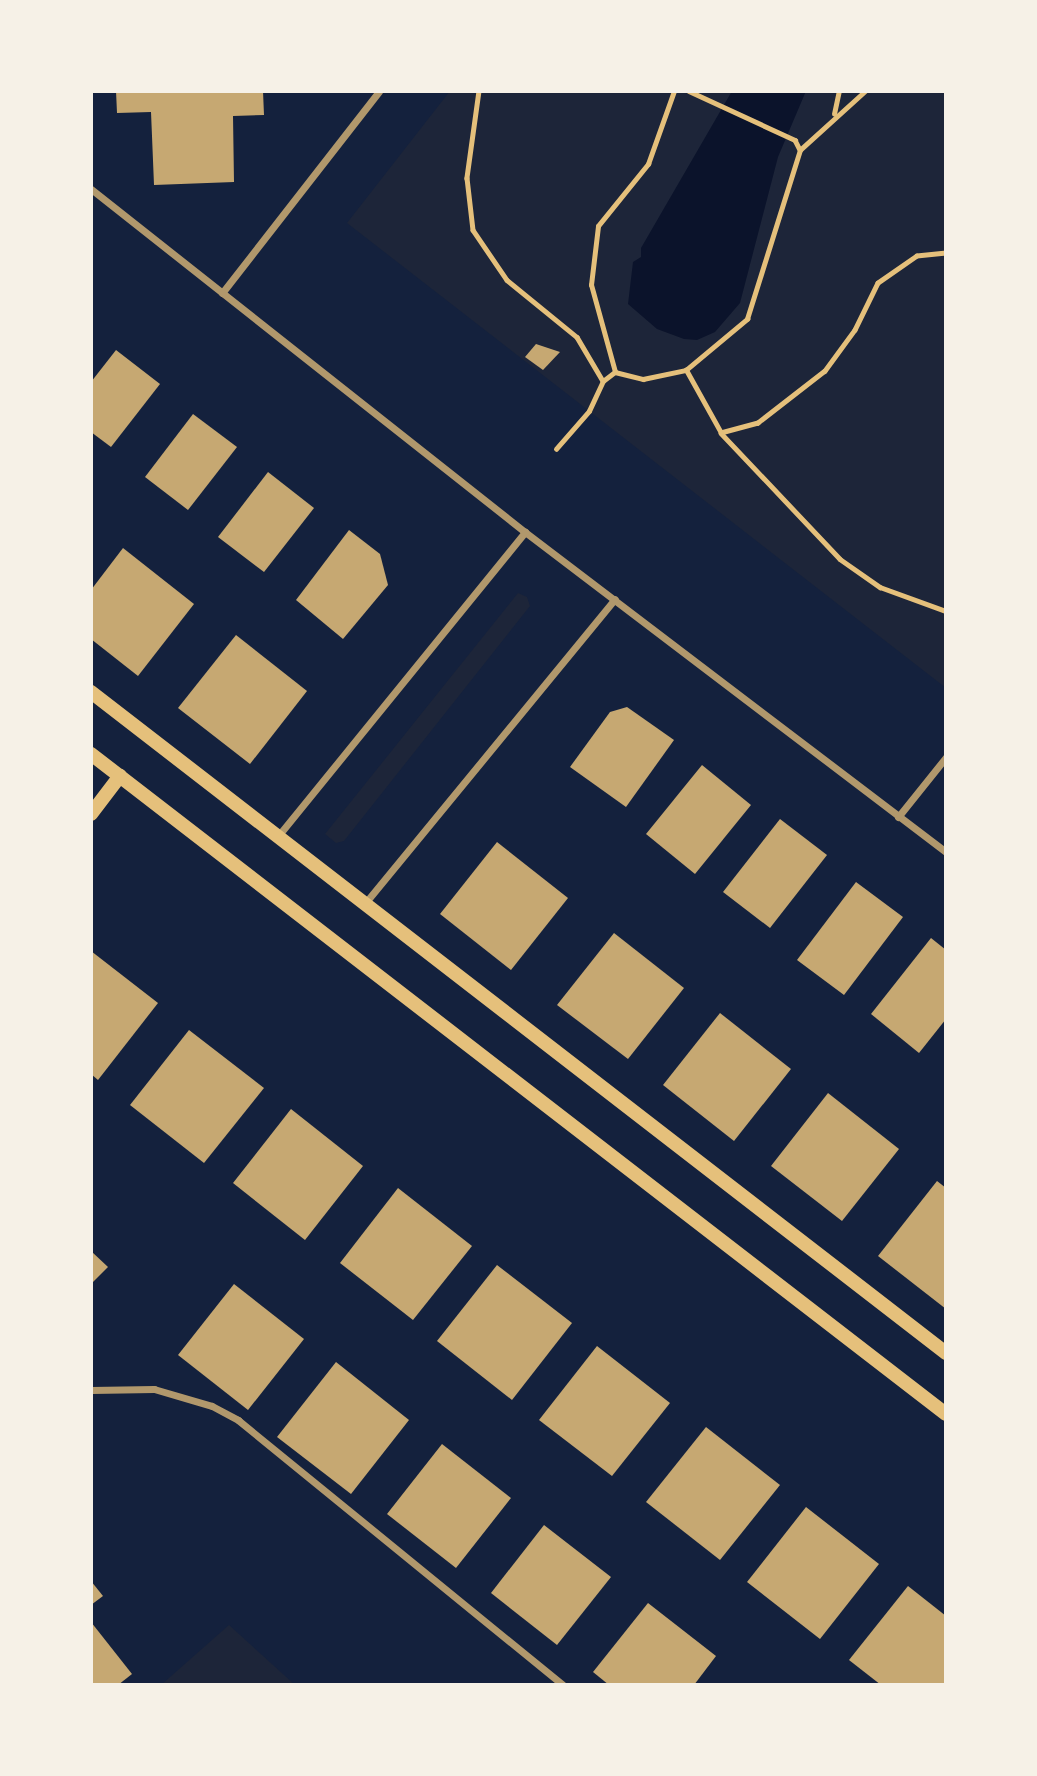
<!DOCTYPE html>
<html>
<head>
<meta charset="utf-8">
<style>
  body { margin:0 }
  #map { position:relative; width:1037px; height:1776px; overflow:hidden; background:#14213d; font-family:"Roboto Condensed",sans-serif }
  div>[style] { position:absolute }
  .green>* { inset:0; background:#1d2539 }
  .water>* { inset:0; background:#0b132b }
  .building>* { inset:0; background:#c6a872 }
  .path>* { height:4.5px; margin:-2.25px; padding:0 2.25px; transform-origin:2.25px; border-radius:2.25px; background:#e5c07b }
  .minor>* { height:7px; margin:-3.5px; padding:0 3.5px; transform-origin:3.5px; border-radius:3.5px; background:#b1986c }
  .secondary>* { height:14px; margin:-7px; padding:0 7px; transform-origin:7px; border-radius:7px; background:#e5c07b }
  span { translate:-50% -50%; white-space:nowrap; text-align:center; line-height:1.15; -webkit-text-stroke:5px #f6f1e7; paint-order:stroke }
  .frame { position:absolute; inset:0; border:93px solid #f6f1e7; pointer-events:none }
</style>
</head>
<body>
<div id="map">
  <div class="green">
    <div style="clip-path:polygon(450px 91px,946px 91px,946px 688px,347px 223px)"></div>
    <div style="clip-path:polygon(518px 593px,527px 597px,530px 606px,344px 841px,336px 843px,325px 834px)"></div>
    <div style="clip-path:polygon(229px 1625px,295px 1685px,161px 1685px)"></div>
  </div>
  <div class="water">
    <div style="clip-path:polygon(732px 91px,806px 91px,778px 157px,740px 303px,715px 332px,697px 340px,684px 339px,657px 329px,628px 304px,633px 262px,641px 257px,641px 248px)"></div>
  </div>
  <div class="building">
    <div style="clip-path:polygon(116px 91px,263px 91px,264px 115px,233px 116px,234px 182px,154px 185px,151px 112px,117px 113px)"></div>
    <div style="clip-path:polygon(536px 344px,560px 352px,543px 370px,525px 357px)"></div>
    <div style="clip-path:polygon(116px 350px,160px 384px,111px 447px,91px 432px,91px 382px)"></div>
    <div style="clip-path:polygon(193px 414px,237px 447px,188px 510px,145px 477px)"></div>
    <div style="clip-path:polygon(268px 472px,314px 508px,264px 572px,218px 537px)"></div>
    <div style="clip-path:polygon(349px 530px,380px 554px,388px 585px,343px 639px,296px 600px)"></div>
    <div style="clip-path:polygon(123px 548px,194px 604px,138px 676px,91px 639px,91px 590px)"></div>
    <div style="clip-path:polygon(236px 635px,307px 691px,250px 764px,178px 708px)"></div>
    <div style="clip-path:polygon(627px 707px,674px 740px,626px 807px,570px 767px,610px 712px)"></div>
    <div style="clip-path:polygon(702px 765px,751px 805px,695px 874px,646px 834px)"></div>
    <div style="clip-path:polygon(780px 819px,827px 855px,770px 928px,723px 892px)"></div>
    <div style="clip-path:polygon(497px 842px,568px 898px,511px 970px,440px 914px)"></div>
    <div style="clip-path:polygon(856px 882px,903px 917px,844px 995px,797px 960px)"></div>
    <div style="clip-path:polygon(614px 933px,684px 988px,628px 1059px,557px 1005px)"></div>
    <div style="clip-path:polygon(931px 938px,946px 950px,946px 1019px,919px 1053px,871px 1014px)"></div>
    <div style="clip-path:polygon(91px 951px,158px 1003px,98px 1080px,91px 1074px)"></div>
    <div style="clip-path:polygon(720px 1013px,791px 1069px,734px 1141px,663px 1085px)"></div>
    <div style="clip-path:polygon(189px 1030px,264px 1088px,204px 1163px,130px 1105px)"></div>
    <div style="clip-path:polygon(828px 1093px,899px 1149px,842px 1221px,771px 1166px)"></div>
    <div style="clip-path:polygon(291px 1109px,363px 1166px,305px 1240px,233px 1183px)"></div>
    <div style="clip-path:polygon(937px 1181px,946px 1188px,946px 1309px,878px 1256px)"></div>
    <div style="clip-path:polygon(398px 1188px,472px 1246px,413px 1320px,340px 1263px)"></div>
    <div style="clip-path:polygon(91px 1251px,108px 1267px,91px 1284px)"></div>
    <div style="clip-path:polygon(497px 1265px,572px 1323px,512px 1400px,437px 1341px)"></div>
    <div style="clip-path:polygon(234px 1284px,304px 1339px,248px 1410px,178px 1355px)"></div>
    <div style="clip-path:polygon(597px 1346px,670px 1403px,612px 1476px,539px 1420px)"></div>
    <div style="clip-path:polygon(336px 1362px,409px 1420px,351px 1494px,277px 1437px)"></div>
    <div style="clip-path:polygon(706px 1427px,780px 1485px,720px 1560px,646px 1502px)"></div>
    <div style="clip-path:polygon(442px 1444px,511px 1498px,456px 1568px,387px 1514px)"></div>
    <div style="clip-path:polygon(806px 1507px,879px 1564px,820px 1639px,747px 1582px)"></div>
    <div style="clip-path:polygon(544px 1525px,611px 1577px,557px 1645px,491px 1593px)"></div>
    <div style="clip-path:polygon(91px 1581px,103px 1596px,91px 1605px)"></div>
    <div style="clip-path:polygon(908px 1586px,946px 1616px,946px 1685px,881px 1685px,849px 1660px)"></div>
    <div style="clip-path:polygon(648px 1603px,716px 1656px,694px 1685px,609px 1685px,593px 1672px)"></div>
    <div style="clip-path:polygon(91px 1622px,132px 1674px,118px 1685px,91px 1685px)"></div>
  </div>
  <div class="path">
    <div style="left:479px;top:91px;width:88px;rotate:97.9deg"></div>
    <div style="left:467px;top:178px;width:52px;rotate:83.4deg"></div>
    <div style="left:473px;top:230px;width:60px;rotate:55.8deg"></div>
    <div style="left:507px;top:280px;width:90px;rotate:39.2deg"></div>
    <div style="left:577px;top:337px;width:51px;rotate:59.4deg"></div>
    <div style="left:689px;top:91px;width:117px;rotate:24.8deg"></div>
    <div style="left:795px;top:140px;width:11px;rotate:63deg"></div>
    <div style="left:834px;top:114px;width:24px;rotate:-78deg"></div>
    <div style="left:946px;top:253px;width:29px;rotate:174deg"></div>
    <div style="left:917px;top:256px;width:47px;rotate:145.3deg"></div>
    <div style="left:878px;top:283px;width:52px;rotate:116.1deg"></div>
    <div style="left:855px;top:330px;width:51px;rotate:126.2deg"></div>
    <div style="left:825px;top:371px;width:85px;rotate:142.2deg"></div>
    <div style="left:758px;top:423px;width:38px;rotate:165deg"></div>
    <div style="left:721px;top:433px;width:173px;rotate:46.6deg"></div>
    <div style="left:840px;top:559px;width:49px;rotate:35deg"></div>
    <div style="left:880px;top:587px;width:70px;rotate:20deg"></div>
    <div style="left:615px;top:372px;width:90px;rotate:-105.4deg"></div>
    <div style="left:591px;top:285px;width:59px;rotate:-83.2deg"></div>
    <div style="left:598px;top:226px;width:80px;rotate:-51.1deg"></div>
    <div style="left:648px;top:164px;width:77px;rotate:-70.4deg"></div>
    <div style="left:721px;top:433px;width:72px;rotate:-119.1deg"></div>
    <div style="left:686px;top:370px;width:80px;rotate:-39.9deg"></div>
    <div style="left:747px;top:319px;width:177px;rotate:-72.6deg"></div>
    <div style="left:800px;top:150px;width:88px;rotate:-42.2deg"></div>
    <div style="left:556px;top:449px;width:50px;rotate:-49deg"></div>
    <div style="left:589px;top:411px;width:33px;rotate:-65deg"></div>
    <div style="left:603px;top:381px;width:15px;rotate:-37deg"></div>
    <div style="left:615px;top:372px;width:29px;rotate:14deg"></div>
    <div style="left:643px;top:379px;width:44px;rotate:-11.8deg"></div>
  </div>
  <div class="minor">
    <div style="left:91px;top:189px;width:553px;rotate:38.32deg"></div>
    <div style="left:525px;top:532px;width:529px;rotate:37.24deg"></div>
    <div style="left:222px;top:293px;width:256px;rotate:-52.1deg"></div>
    <div style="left:898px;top:817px;width:77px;rotate:-51.3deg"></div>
    <div style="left:278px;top:836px;width:392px;rotate:-50.9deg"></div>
    <div style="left:366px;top:902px;width:392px;rotate:-50.6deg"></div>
    <div style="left:91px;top:1390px;width:63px;rotate:-0.9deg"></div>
    <div style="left:154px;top:1389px;width:60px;rotate:16.3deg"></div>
    <div style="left:212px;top:1406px;width:30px;rotate:28deg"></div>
    <div style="left:238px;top:1420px;width:419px;rotate:39.2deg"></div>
  </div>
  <div class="secondary">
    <div style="left:91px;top:692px;width:1081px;rotate:37.71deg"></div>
    <div style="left:91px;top:754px;width:1080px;rotate:37.67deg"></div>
    <div style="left:91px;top:814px;width:48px;rotate:-52.7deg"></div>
  </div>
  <div class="frame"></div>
</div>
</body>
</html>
